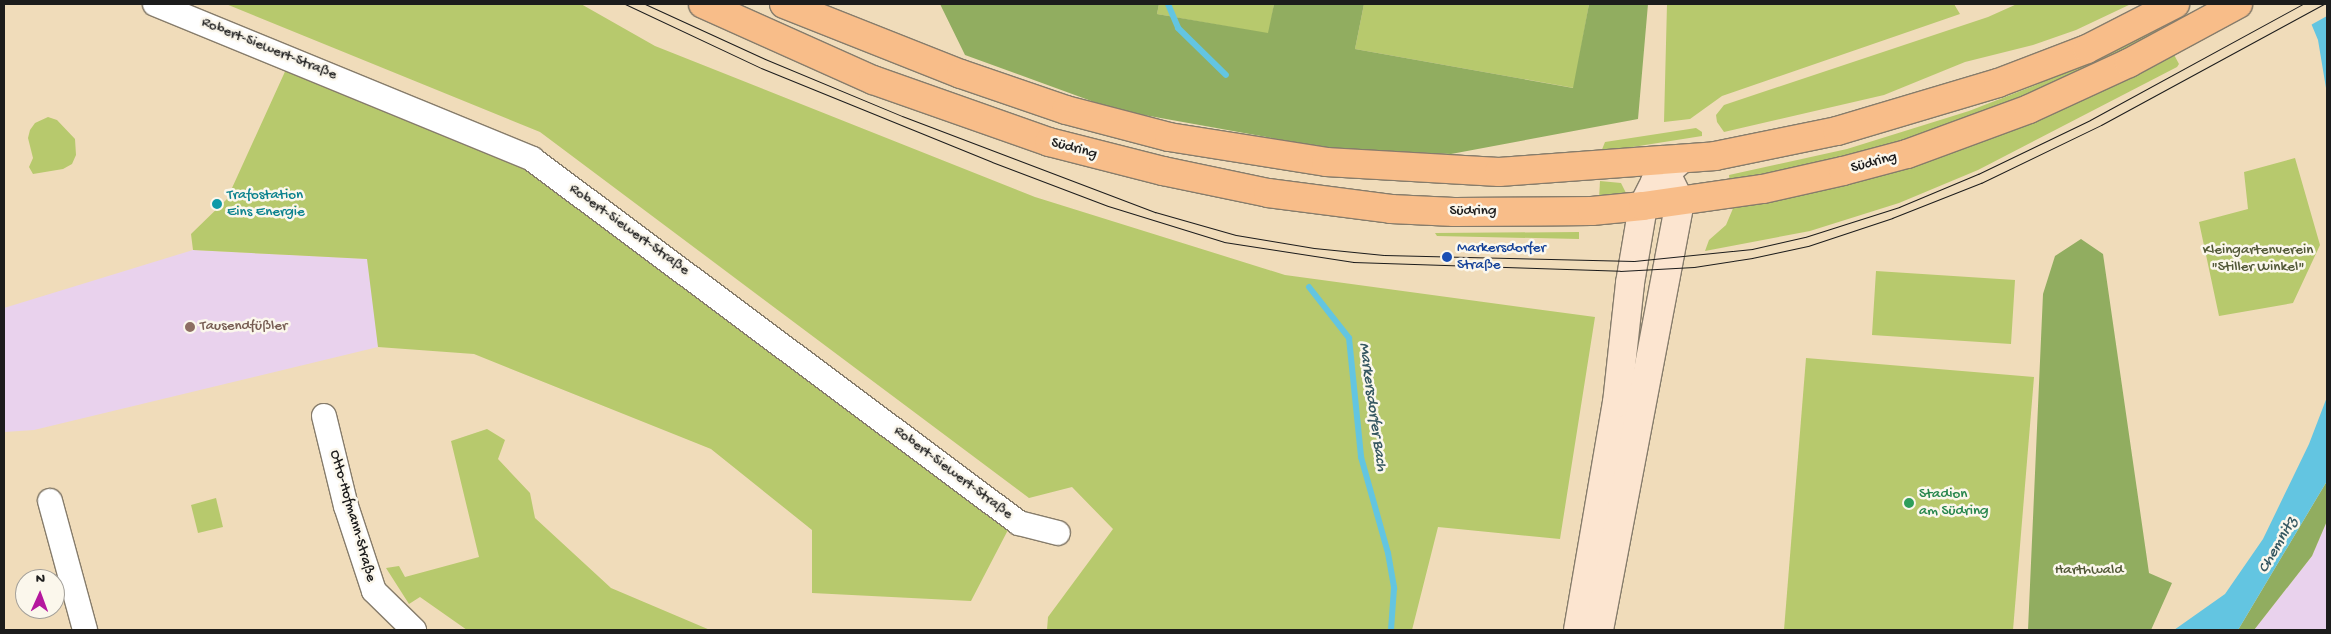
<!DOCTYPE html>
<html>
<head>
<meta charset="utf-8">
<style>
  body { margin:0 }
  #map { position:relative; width:2331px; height:634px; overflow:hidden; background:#f0dcba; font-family:"Gochi Hand",sans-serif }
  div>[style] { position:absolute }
  .built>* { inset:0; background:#e9d2ed }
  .green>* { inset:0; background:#b7c96d }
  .forest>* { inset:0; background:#91ad60 }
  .water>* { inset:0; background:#63c5e1 }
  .pier>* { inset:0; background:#f0dcba }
  .stream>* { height:6px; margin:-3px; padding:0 3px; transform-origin:3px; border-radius:3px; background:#63c5e1 }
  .roads { filter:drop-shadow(1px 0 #867c6b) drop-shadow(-1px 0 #867c6b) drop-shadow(0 1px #867c6b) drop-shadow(0 -1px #867c6b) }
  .street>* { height:24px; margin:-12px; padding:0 12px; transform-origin:12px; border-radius:12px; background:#fff }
  .secondary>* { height:28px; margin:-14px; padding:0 14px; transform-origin:14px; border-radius:14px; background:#fce5d0 }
  .primary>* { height:28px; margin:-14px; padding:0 14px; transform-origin:14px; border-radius:14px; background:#f8bd89 }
  .tram>* { height:1px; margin:-0.5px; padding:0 0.5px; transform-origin:0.5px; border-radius:0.5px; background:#1c1c1c }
  .dots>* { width:14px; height:14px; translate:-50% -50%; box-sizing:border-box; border:2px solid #fbf7ec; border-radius:50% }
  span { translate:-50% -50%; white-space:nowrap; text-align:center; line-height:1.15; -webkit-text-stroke:5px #fbf7ec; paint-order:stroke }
  .street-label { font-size:15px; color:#1c1c1c }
  .culture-label { font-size:15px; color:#0d838f }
  .left { translate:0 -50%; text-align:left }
  .transit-label { font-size:15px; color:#164399 }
  .park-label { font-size:15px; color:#525938 }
  .education-label { font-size:15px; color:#785e54 }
  .leisure-label { font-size:15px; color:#27864d }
  .water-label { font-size:16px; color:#355761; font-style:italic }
  .frame { position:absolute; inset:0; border:5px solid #1c1c1c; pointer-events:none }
  .north { position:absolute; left:15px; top:569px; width:50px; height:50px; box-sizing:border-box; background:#fbf7ec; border:1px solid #a29f99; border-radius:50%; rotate:2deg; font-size:14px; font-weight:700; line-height:20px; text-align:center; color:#1c1c1c }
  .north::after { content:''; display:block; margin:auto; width:18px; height:22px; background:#b5179e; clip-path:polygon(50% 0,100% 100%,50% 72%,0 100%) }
</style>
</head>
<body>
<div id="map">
  <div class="built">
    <div style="clip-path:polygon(193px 250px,368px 259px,378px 347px,34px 430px,4px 432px,4px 308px)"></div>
    <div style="clip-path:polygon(2327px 521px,2327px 630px,2254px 630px,2312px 556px)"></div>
  </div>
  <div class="green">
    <div style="clip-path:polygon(226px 4px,581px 4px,655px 46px,1035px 197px,1285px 275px,1595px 317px,1560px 539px,1438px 527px,1412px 630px,1047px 630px,1048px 617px,1113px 529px,1072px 487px,1029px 498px,540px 132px)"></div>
    <div style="clip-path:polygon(1159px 4px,1274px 4px,1269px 34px,1157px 14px)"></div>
    <div style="clip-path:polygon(1364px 4px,1589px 4px,1574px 88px,1355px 49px)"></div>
    <div style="clip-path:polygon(1667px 4px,1954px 4px,1960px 14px,1722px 96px,1690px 119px,1664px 122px)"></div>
    <div style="clip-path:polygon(2017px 4px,2131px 4px,2076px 30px,2033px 45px,1965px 62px,1884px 95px,1724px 132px,1717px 122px,1716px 115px,1724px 105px,1988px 17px)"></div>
    <div style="clip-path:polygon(2157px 25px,2161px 33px,1997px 111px,1851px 158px,1730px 184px,1729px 175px,1847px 149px,1969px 111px,2036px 85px)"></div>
    <div style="clip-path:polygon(2172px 51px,2179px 64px,2177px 67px,1978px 170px,1899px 203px,1810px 231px,1705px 251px,1709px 240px,1726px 225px,1734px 206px)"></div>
    <div style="clip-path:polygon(288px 65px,534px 170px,1009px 528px,971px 601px,812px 593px,812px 530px,711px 449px,474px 354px,378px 347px,367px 259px,193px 250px,191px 234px,227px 199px)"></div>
    <div style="clip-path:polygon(48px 117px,57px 120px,75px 139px,76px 155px,72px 164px,63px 169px,33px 174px,29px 167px,33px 158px,28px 138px,30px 130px,35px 123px)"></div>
    <div style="clip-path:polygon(1696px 128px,1702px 132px,1702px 136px,1601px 152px,1605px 142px)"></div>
    <div style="clip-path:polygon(2295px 158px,2320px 245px,2293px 303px,2219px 316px,2199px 222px,2248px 209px,2244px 172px)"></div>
    <div style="clip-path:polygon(1600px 181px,1621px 183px,1626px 193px,1599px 199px)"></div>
    <div style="clip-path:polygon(1579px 232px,1579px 239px,1437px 236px,1435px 233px)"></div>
    <div style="clip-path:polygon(1876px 271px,2015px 280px,2011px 344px,1872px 335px)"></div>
    <div style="clip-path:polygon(1806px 358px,2034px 377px,2013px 630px,1784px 630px)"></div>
    <div style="clip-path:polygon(487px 429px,505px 440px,498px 459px,530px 493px,535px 518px,611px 588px,710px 630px,467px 630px,420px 597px,409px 604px,386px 568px,399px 566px,405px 577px,479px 557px,451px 441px)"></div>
    <div style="clip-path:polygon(216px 498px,223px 527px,198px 533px,191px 505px)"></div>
  </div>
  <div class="forest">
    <div style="clip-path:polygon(940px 4px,1159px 4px,1157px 14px,1268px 33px,1274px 4px,1364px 4px,1355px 49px,1573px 88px,1589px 4px,1648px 4px,1638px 119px,1451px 154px,1327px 148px,1116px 110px,965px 55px)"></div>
    <div style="clip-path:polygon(2081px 239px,2103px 254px,2149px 573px,2172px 583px,2151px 630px,2028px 630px,2043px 294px,2055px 256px)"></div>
    <div style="clip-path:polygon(2327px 481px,2327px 521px,2312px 556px,2254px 630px,2238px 630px)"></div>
  </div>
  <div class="water">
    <div style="clip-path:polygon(2303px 4px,2327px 4px,2327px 94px,2318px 40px)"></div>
    <div style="clip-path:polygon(2327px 397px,2327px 481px,2238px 630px,2174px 630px,2225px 594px,2263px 539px,2309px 444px)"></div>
  </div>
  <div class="pier">
    <div style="clip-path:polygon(2300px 4px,2327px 4px,2327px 16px,2309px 26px)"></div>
  </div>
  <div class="stream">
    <div style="left:1168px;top:4px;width:26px;rotate:67deg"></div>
    <div style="left:1178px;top:28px;width:67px;rotate:44.4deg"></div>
    <div style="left:1309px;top:287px;width:65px;rotate:51.9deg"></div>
    <div style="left:1349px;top:338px;width:120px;rotate:84.2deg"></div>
    <div style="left:1361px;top:457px;width:100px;rotate:74.3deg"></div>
    <div style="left:1388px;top:553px;width:36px;rotate:80deg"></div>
    <div style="left:1394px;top:588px;width:42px;rotate:94.1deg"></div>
  </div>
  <div class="roads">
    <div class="street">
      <div style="left:155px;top:4px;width:408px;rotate:22.3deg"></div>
      <div style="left:532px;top:159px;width:608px;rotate:36.78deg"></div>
      <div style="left:1019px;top:523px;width:40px;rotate:14.4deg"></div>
      <div style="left:324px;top:416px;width:93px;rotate:76.3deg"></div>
      <div style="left:346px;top:506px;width:89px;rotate:71.8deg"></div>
      <div style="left:374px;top:591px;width:56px;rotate:44.3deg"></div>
      <div style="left:50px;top:501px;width:134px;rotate:74.8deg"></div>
    </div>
    <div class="secondary">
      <div style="left:1578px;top:630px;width:230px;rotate:-80.3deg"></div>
      <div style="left:1617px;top:403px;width:121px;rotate:-83.8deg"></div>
      <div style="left:1630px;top:283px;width:78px;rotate:-80.4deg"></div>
      <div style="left:1643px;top:206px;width:27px;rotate:-63deg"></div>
      <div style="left:1655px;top:182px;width:35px;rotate:-41deg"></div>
      <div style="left:1599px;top:630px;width:436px;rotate:-79.3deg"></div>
      <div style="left:1680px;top:202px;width:25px;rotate:-116deg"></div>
    </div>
    <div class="primary">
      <div style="left:703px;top:4px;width:186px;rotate:24.1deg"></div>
      <div style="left:873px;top:80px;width:187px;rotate:19.4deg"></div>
      <div style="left:1049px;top:142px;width:118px;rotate:14.3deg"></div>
      <div style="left:1163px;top:171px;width:107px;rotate:11.8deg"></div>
      <div style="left:1268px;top:193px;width:124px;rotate:7.4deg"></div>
      <div style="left:1391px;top:209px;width:63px;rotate:2.7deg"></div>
      <div style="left:1454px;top:212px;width:138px;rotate:-0.4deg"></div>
      <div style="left:1592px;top:211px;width:51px;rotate:-5.6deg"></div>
      <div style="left:1643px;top:206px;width:121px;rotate:-8.1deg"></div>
      <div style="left:1763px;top:189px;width:82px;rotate:-12.7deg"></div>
      <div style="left:1843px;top:171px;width:66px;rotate:-14.9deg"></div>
      <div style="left:1907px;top:154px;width:130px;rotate:-20.2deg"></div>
      <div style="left:2029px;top:109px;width:110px;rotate:-24.7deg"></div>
      <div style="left:2129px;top:63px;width:124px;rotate:-28.4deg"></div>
      <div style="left:784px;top:4px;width:190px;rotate:21.6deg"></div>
      <div style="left:961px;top:74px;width:111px;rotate:18.9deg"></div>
      <div style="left:1066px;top:110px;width:106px;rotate:14.7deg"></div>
      <div style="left:1169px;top:137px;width:159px;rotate:9deg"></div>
      <div style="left:1326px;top:162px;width:173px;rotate:3.3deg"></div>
      <div style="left:1499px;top:172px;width:217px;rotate:-4.2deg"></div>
      <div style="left:1715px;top:156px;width:125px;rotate:-11.6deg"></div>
      <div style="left:1837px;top:131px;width:168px;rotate:-16.6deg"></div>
      <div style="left:1998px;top:83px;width:95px;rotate:-20.9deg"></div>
      <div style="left:2087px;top:49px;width:99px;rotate:-27.1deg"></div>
    </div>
  </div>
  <div class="tram">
    <div style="left:625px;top:4px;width:150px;rotate:25.2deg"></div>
    <div style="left:761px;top:68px;width:249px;rotate:22.1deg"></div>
    <div style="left:992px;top:162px;width:124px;rotate:20.8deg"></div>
    <div style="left:1108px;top:206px;width:121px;rotate:17.2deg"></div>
    <div style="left:1224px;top:242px;width:131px;rotate:8.8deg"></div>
    <div style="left:1353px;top:262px;width:267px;rotate:1.9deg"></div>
    <div style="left:1620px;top:271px;width:74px;rotate:-3.1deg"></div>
    <div style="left:1694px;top:267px;width:59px;rotate:-8.8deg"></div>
    <div style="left:1752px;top:258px;width:57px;rotate:-12.1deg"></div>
    <div style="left:1808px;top:246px;width:89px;rotate:-18.4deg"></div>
    <div style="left:1892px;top:218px;width:96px;rotate:-21.5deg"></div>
    <div style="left:1981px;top:183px;width:133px;rotate:-25.8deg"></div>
    <div style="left:2101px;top:125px;width:254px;rotate:-28.5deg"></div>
    <div style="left:645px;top:4px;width:132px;rotate:24.6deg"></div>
    <div style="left:765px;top:59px;width:148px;rotate:22.6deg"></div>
    <div style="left:902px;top:116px;width:271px;rotate:20.8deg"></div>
    <div style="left:1155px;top:212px;width:84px;rotate:15.9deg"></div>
    <div style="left:1236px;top:235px;width:79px;rotate:9.5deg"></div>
    <div style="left:1314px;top:248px;width:70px;rotate:5.7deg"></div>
    <div style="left:1384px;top:255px;width:250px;rotate:1.4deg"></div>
    <div style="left:1634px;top:261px;width:119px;rotate:-5.8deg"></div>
    <div style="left:1752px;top:249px;width:54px;rotate:-12.8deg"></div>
    <div style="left:1805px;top:237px;width:99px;rotate:-17.7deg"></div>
    <div style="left:1899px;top:207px;width:86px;rotate:-22.7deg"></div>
    <div style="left:1978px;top:174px;width:124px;rotate:-25.7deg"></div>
    <div style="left:2090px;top:120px;width:243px;rotate:-28.6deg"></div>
  </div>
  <div class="dots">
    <div style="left:217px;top:204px;background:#0f9aa8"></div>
    <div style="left:1447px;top:257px;background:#1a4fb4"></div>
    <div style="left:190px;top:327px;background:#8d6e63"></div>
    <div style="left:1909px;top:503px;background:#2e9e5b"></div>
  </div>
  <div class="street-label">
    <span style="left:269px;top:49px;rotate:22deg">Robert-Siewert-Straße</span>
    <span style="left:1074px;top:149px;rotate:15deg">Südring</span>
    <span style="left:1874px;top:163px;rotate:-15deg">Südring</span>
    <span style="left:1473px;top:212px">Südring</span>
    <span style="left:629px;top:230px;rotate:36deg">Robert-Siewert-Straße</span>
    <span style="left:953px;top:473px;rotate:37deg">Robert-Siewert-Straße</span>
    <span style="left:352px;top:516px;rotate:74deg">Otto-Hofmann-Straße</span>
  </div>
  <div class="culture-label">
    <span class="left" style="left:227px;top:204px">Trafostation<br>Eins Energie</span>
  </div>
  <div class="transit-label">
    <span class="left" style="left:1457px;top:257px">Markersdorfer<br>Straße</span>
  </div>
  <div class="park-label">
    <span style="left:2258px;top:259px">Kleingartenverein<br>"Stiller Winkel"</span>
    <span style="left:2089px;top:571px">Harthwald</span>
  </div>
  <div class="education-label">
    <span class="left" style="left:200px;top:327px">Tausendfüßler</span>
  </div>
  <div class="leisure-label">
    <span class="left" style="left:1919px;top:503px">Stadion<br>am Südring</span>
  </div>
  <div class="water-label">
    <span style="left:1371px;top:407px;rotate:82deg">Markersdorfer Bach</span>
    <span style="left:2279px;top:546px;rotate:-60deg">Chemnitz</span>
  </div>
  <div class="frame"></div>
  <div class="north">N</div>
</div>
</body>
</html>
